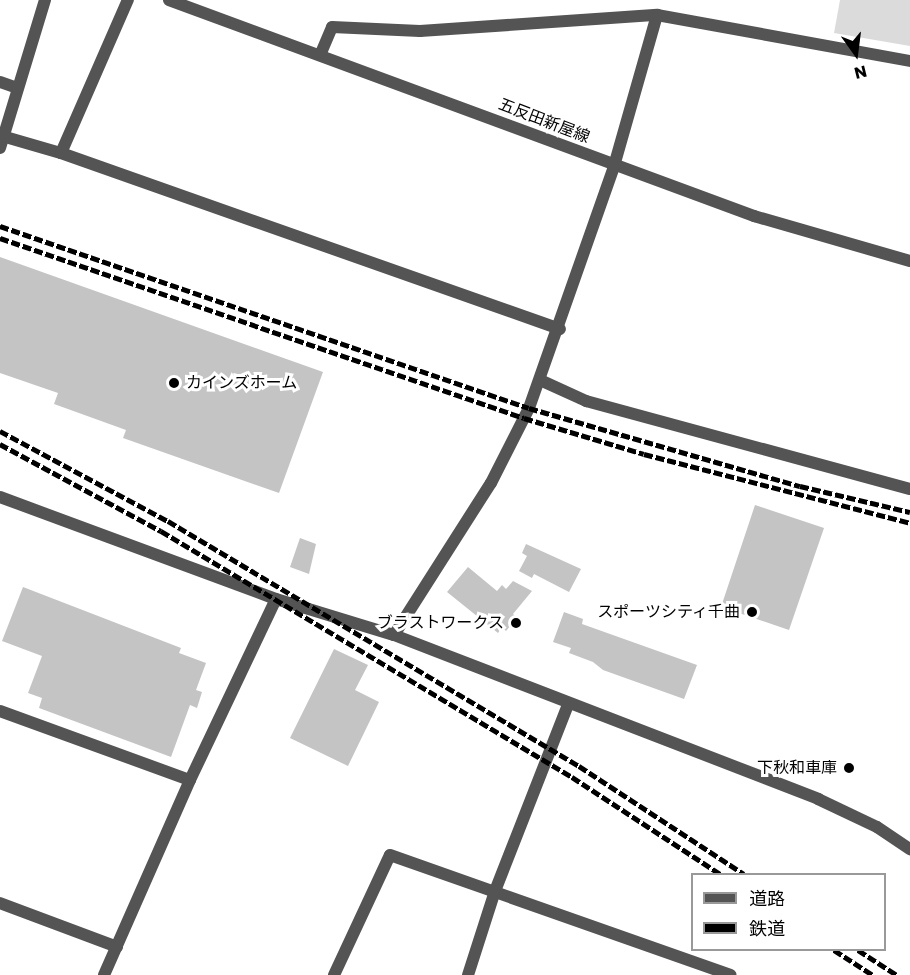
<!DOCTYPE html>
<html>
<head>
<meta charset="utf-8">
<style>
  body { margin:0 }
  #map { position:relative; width:910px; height:975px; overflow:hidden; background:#fff; font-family:Poppins,"Noto Sans JP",sans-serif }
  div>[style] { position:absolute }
  .green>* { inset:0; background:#dbdbdb }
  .building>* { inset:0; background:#c4c4c4 }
  .minor>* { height:12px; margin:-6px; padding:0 6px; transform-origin:6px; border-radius:6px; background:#545454 }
  .tertiary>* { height:12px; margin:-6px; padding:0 6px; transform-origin:6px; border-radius:6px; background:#545454 }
  .rail>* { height:4.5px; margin-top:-2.25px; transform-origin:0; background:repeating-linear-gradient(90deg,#000 0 9px,transparent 0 12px) }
  .dots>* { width:16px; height:16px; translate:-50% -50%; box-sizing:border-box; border:3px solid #fff; border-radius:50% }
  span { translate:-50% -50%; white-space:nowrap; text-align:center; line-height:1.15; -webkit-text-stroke:6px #fff; paint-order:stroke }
  .street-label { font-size:16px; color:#000 }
  .poi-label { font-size:16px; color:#000 }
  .left { translate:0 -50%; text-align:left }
  .right { translate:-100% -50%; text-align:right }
  .legend { position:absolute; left:691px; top:873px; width:195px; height:78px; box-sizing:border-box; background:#fff; border:2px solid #999; margin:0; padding:8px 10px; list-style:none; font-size:18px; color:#000 }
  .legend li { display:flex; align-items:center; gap:12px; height:30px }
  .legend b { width:30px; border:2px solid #999 }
  .north { position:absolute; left:826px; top:24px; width:60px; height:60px; -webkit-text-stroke:4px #fff; paint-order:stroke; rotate:166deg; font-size:16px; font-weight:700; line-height:24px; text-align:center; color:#000 }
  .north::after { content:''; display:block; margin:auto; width:21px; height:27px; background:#000; clip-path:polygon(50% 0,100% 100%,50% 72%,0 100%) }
</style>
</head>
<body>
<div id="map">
  <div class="green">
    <div style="clip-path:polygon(840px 0,910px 0,910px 46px,834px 33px)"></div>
  </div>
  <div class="building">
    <div style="clip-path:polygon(0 257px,323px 372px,279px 493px,123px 438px,126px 430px,54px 404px,58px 393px,0 373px)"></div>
    <div style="clip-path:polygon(755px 505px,824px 528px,789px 630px,721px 607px)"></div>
    <div style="clip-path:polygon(300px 538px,316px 544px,309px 574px,290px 567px)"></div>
    <div style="clip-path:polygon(526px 544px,581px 569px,569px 592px,534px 574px,532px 578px,519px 571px,527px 556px,522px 553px)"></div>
    <div style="clip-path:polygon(468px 567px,497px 591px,502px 585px,506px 589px,513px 581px,532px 591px,513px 614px,517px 618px,506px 631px,502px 627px,498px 633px,447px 592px)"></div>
    <div style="clip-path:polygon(23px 587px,181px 648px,179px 653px,206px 663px,196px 690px,202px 692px,197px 708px,190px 705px,171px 757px,39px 708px,42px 698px,28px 693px,42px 656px,2px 641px)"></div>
    <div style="clip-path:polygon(564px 612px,583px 619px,582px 624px,697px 665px,684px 699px,603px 670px,593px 662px,569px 653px,571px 648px,553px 642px)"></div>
    <div style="clip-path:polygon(334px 649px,368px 665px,355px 690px,379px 702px,348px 766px,290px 738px)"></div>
  </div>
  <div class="minor">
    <div style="left:0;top:82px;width:18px;rotate:19deg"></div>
    <div style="left:2px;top:136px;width:61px;rotate:16.1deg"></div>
    <div style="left:61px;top:153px;width:529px;rotate:19.43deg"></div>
    <div style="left:0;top:148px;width:155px;rotate:-73.1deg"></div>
    <div style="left:61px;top:153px;width:167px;rotate:-66.4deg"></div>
    <div style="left:540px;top:380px;width:51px;rotate:24.5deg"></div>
    <div style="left:586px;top:401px;width:336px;rotate:15.2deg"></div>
    <div style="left:0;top:711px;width:202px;rotate:20deg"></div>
    <div style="left:334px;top:975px;width:132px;rotate:-65deg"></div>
    <div style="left:390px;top:855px;width:361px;rotate:19.4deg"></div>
    <div style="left:468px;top:975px;width:88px;rotate:-72.2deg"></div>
    <div style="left:495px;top:891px;width:200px;rotate:-68.6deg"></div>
  </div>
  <div class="tertiary">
    <div style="left:169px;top:0;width:624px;rotate:20.27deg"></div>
    <div style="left:754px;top:216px;width:162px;rotate:16.1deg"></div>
    <div style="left:321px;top:53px;width:28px;rotate:-67deg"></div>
    <div style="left:332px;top:27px;width:88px;rotate:2.6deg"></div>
    <div style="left:420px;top:31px;width:238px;rotate:-3.9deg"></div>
    <div style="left:657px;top:15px;width:257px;rotate:10.3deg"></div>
    <div style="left:0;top:497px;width:294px;rotate:20.3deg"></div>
    <div style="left:276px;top:599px;width:123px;rotate:17deg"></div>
    <div style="left:394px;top:635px;width:455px;rotate:21.1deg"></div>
    <div style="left:818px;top:799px;width:65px;rotate:25.4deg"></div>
    <div style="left:877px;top:827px;width:40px;rotate:34deg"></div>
    <div style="left:394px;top:635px;width:180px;rotate:-57.5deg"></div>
    <div style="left:491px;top:483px;width:84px;rotate:-63.1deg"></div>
    <div style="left:529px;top:408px;width:256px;rotate:-70.6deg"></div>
    <div style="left:614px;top:166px;width:157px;rotate:-74.1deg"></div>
    <div style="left:0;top:903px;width:125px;rotate:20.6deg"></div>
    <div style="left:104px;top:975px;width:213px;rotate:-66.2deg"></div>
    <div style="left:190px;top:780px;width:200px;rotate:-64.6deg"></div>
  </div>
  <div class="rail">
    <div style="left:0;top:226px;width:559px;rotate:18.99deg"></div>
    <div style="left:529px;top:408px;width:282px;rotate:16.1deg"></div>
    <div style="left:800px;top:486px;width:113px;rotate:13.3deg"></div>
    <div style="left:0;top:238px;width:554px;rotate:18.96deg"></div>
    <div style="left:524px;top:418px;width:125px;rotate:16.7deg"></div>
    <div style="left:644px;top:454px;width:275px;rotate:14.5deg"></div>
    <div style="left:0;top:431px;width:191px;rotate:28.2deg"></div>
    <div style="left:168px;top:521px;width:478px;rotate:30.8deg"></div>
    <div style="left:579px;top:766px;width:197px;rotate:33.2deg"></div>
    <div style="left:0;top:444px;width:183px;rotate:28.4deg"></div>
    <div style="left:161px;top:531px;width:479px;rotate:30.9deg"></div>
    <div style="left:572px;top:777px;width:177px;rotate:33.2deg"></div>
    <div style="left:834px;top:950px;width:46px;rotate:32.7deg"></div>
    <div style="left:858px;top:950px;width:46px;rotate:32.7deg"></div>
  </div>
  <div class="dots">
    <div style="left:174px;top:383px;background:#000"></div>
    <div style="left:752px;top:612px;background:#000"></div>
    <div style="left:516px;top:623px;background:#000"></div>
    <div style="left:849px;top:768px;background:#000"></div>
  </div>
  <div class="street-label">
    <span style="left:544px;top:121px;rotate:21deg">五反田新屋線</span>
  </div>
  <div class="poi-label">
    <span class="left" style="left:186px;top:383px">カインズホーム</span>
    <span class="right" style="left:740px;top:612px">スポーツシティ千曲</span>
    <span class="right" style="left:504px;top:623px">ブラストワークス</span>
    <span class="right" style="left:837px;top:768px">下秋和車庫</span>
  </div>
  <ul class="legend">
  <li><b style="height:8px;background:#545454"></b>道路</li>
  <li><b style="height:8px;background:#000"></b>鉄道</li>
  </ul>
  <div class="north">N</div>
</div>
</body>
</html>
